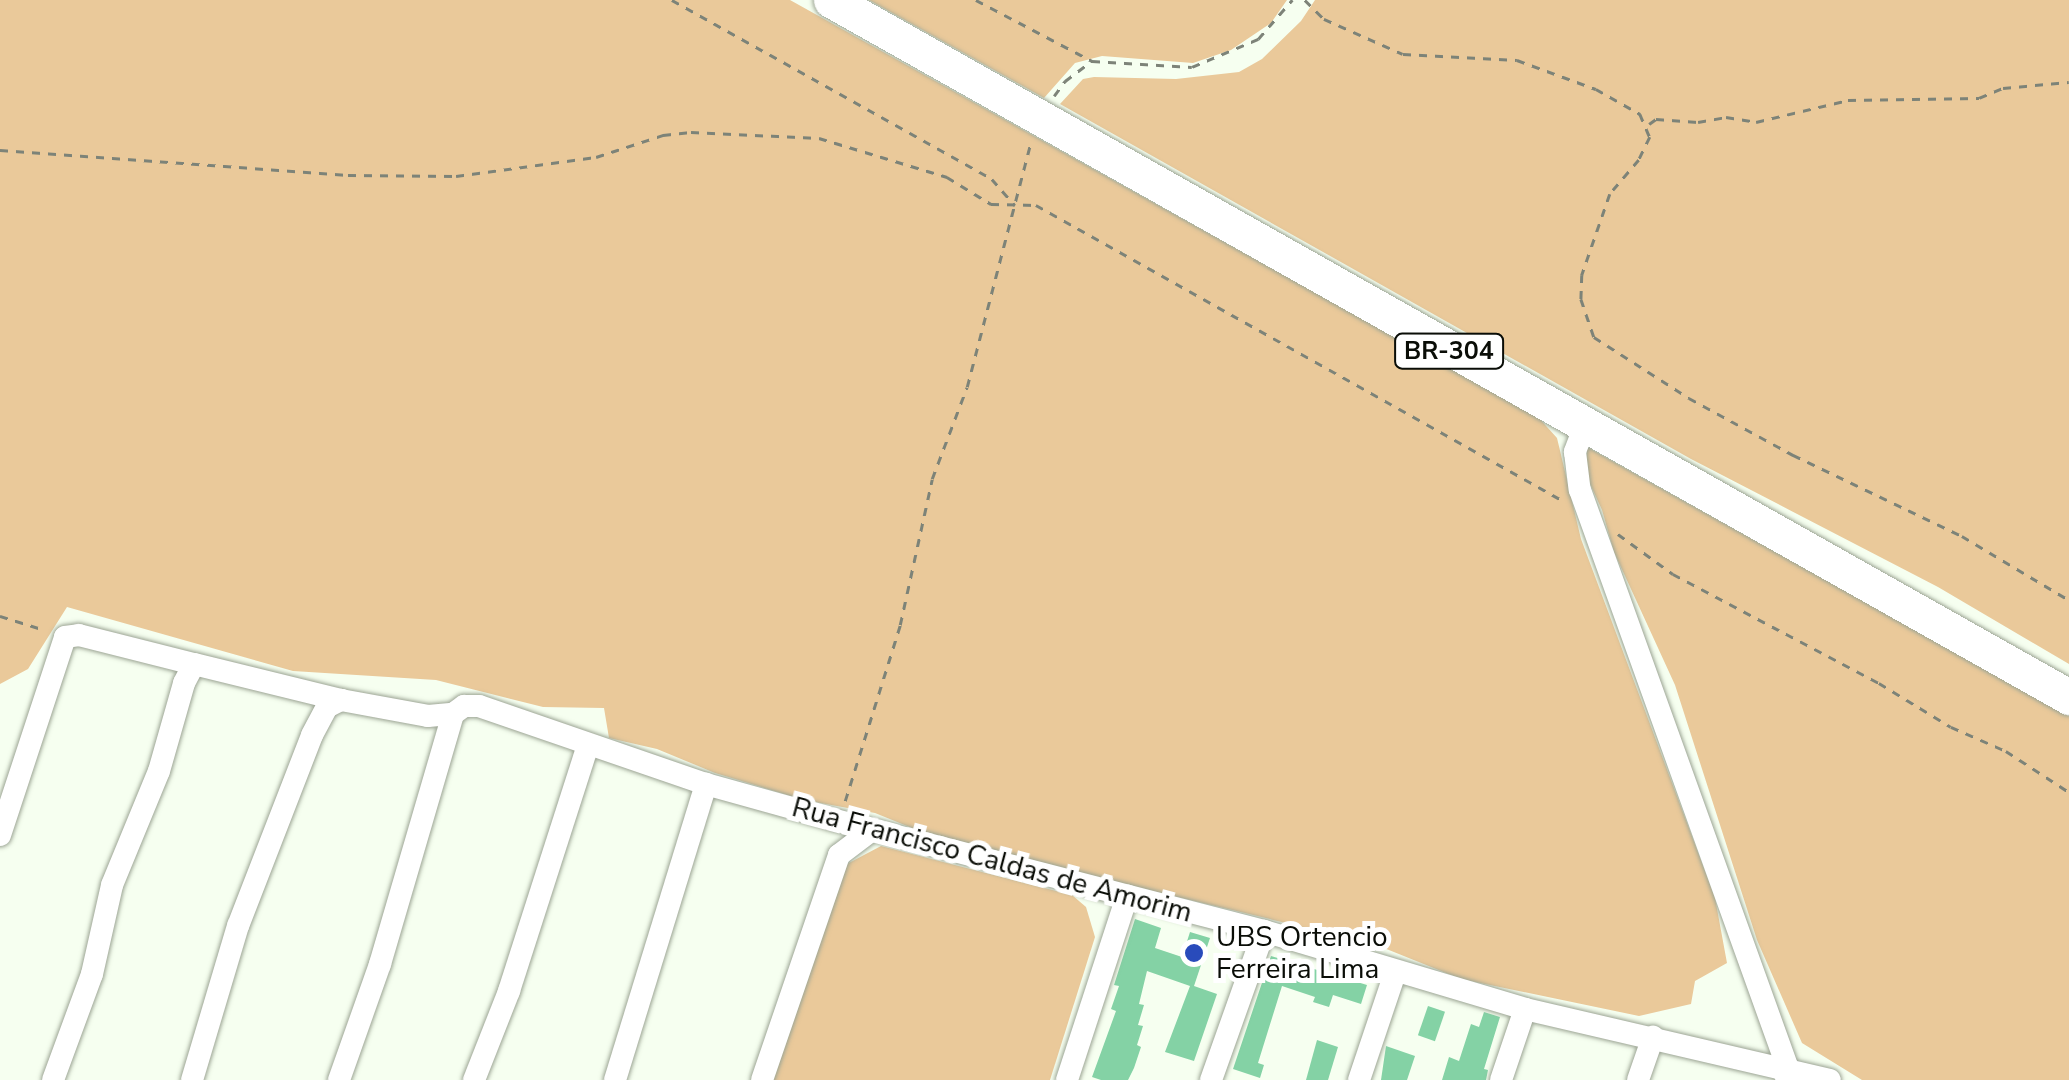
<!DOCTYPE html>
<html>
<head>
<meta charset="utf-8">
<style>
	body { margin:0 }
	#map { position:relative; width:2069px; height:1080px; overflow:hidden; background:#f6fff0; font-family:"Nunito Sans",sans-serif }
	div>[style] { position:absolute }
	.green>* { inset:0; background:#eac99a }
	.building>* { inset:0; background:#84d2a5; transform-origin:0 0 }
	.path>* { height:2.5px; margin-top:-1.25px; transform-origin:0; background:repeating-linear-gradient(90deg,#7d8378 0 8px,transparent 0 16px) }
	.roads { filter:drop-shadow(0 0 2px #9ca594) drop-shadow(0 0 2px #9ca594) }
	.minor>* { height:22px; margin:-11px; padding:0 11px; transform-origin:11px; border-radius:11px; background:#fff }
	.highway>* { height:35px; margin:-17.5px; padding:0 17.5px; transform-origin:17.5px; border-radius:17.5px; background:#fff }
	.dots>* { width:28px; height:28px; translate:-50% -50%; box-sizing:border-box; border:5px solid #fff; border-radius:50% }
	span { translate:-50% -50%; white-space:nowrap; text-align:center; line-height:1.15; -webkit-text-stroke:10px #fff; paint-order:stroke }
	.shield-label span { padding:2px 8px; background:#fff; border:2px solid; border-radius:8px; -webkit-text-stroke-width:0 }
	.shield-label { font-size:25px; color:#0a0d07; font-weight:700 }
	.street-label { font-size:28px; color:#0a0d07 }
	.poi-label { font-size:28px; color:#0a0d07 }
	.left { translate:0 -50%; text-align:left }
</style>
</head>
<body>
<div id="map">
	<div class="green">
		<div style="clip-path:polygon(0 0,790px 0,1538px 417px,1557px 438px,1581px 539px,1715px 898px,1727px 963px,1695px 981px,1691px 1004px,1639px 1016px,1461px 979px,1374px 944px,1098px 878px,917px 830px,875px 813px,804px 800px,715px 773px,657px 749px,609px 738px,604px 708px,543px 707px,436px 680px,293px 671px,67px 607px,28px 669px,0 684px)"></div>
		<div style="clip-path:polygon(869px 0,1287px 0,1271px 23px,1231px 50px,1193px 63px,1102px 56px,1075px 63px,1044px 98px)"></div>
		<div style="clip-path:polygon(1315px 0,2069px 0,2069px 664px,1938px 587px,1691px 459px,1060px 104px,1083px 79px,1094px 77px,1176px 79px,1239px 72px,1262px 59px,1301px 21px)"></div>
		<div style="clip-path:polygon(1587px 447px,2069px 716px,2069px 1080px,1862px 1080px,1802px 1043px,1757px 940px,1675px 685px,1614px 552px,1602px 510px,1586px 475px)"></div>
		<div style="clip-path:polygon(881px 846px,1072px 895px,1086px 907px,1095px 937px,1050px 1080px,770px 1080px,847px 864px)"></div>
	</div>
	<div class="building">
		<div style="clip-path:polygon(1135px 919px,1161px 928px,1155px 948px,1182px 957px,1190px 932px,1210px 938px,1194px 986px,1217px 994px,1194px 1061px,1165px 1052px,1190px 986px,1147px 971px,1139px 1004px,1144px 1005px,1138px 1025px,1143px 1026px,1137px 1045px,1141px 1047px,1134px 1068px,1128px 1080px,1101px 1080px,1092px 1077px,1116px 1011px,1111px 1009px,1119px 986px,1114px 985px)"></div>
		<div style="clip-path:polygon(1271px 956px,1367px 985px,1361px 1004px,1333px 995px,1329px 1007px,1313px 1002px,1315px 997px,1282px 986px,1258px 1063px,1264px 1065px,1260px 1078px,1233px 1069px)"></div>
		<div style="left:1428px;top:1006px;width:18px;height:31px;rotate:19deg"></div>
		<div style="clip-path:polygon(1484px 1012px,1500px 1017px,1484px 1069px,1488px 1070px,1486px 1080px,1442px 1080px,1449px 1057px,1459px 1061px,1471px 1024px,1479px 1027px)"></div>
		<div style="clip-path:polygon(1317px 1040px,1338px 1047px,1328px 1080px,1306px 1080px)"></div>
		<div style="clip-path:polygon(1386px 1046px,1415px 1056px,1407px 1080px,1381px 1080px)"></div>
	</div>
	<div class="path">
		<div style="left:672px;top:0;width:367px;rotate:29.2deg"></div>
		<div style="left:992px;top:179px;width:35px;rotate:49deg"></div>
		<div style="left:976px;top:0;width:131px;rotate:27.7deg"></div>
		<div style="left:1092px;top:61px;width:100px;rotate:3.4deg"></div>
		<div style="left:1192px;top:67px;width:72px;rotate:-23deg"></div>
		<div style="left:1258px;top:39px;width:52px;rotate:-48.9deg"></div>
		<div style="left:1305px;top:0;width:27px;rotate:45deg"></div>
		<div style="left:1324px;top:19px;width:86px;rotate:23.9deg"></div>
		<div style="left:1403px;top:54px;width:114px;rotate:3deg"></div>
		<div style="left:1517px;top:60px;width:84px;rotate:20.2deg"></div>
		<div style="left:1596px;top:89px;width:51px;rotate:29.6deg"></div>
		<div style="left:1640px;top:114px;width:25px;rotate:67deg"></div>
		<div style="left:1650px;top:137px;width:25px;rotate:116deg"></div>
		<div style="left:1639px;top:160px;width:45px;rotate:130.5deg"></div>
		<div style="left:1610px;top:194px;width:86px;rotate:109.1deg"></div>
		<div style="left:1582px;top:275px;width:24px;rotate:92deg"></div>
		<div style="left:1581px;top:299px;width:40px;rotate:71.1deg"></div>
		<div style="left:1594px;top:337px;width:113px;rotate:32.7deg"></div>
		<div style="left:1689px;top:398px;width:119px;rotate:28.7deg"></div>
		<div style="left:1793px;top:455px;width:187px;rotate:25.6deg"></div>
		<div style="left:1962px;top:536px;width:125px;rotate:30.9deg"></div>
		<div style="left:1054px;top:96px;width:19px;rotate:-54deg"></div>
		<div style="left:1065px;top:81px;width:34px;rotate:-37deg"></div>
		<div style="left:1649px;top:124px;width:9px;rotate:-36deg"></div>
		<div style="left:1656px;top:119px;width:42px;rotate:4.1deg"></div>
		<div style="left:1698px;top:122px;width:28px;rotate:-10deg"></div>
		<div style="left:1726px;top:117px;width:30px;rotate:9deg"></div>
		<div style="left:1756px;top:122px;width:95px;rotate:-13.4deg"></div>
		<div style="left:1848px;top:100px;width:131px;rotate:-0.9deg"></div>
		<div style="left:1979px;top:98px;width:26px;rotate:-23deg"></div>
		<div style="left:2003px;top:88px;width:66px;rotate:-5.2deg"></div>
		<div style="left:0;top:150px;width:349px;rotate:4.1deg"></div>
		<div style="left:348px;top:175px;width:108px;rotate:0.5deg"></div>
		<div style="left:456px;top:176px;width:141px;rotate:-7.7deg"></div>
		<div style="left:596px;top:157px;width:71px;rotate:-18.2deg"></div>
		<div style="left:663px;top:135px;width:28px;rotate:-6deg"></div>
		<div style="left:691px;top:132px;width:128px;rotate:2.7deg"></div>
		<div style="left:819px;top:138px;width:134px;rotate:16.9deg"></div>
		<div style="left:947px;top:177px;width:52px;rotate:31.5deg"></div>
		<div style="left:991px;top:204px;width:45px;rotate:1.3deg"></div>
		<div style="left:1036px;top:205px;width:601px;rotate:29.3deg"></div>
		<div style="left:1618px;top:534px;width:68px;rotate:36deg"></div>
		<div style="left:1673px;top:574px;width:233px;rotate:27.9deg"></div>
		<div style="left:1879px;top:683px;width:84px;rotate:31.4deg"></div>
		<div style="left:1951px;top:727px;width:60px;rotate:23.6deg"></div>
		<div style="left:2006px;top:751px;width:75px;rotate:33.1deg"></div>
		<div style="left:0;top:616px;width:47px;rotate:17.3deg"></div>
		<div style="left:845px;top:801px;width:184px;rotate:-72.6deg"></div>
		<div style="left:900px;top:625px;width:149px;rotate:-77.6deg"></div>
		<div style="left:932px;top:479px;width:98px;rotate:-69.2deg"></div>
		<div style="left:967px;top:387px;width:254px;rotate:-75.4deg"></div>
	</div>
	<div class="roads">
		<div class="minor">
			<div style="left:1584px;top:428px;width:26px;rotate:111deg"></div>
			<div style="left:1575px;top:452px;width:38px;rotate:83deg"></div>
			<div style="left:1580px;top:490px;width:612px;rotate:70.23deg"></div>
			<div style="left:1787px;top:1066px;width:9px;rotate:103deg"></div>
			<div style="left:453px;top:714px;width:14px;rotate:-36deg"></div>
			<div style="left:464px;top:706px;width:15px"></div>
			<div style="left:479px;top:706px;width:240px;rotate:19deg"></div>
			<div style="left:706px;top:784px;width:130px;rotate:15.6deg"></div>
			<div style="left:831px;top:819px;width:447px;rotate:14.5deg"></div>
			<div style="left:1264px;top:931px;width:272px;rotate:16.6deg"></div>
			<div style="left:1525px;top:1009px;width:313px;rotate:13.1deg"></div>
			<div style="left:0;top:835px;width:208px;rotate:-71.8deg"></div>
			<div style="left:65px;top:637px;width:14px;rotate:-8deg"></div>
			<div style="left:79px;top:635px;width:119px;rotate:14.2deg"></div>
			<div style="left:53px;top:1080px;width:113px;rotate:-69.8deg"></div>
			<div style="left:92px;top:974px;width:91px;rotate:-77.3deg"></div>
			<div style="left:112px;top:885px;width:123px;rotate:-67.6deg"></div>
			<div style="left:159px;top:771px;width:91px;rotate:-74.1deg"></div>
			<div style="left:184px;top:683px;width:21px;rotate:-62deg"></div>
			<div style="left:194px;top:664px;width:151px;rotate:13.8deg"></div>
			<div style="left:341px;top:700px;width:88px;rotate:10.4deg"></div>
			<div style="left:428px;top:716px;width:25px;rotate:-5deg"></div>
			<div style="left:192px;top:1080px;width:161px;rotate:-73.4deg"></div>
			<div style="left:238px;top:926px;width:205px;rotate:-68.8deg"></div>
			<div style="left:312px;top:735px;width:32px;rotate:-62deg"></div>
			<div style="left:327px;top:707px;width:16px;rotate:-27deg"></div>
			<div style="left:339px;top:1080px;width:123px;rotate:-70.5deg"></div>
			<div style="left:380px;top:964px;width:260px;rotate:-73.7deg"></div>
			<div style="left:474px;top:1080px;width:96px;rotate:-68.5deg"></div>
			<div style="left:509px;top:991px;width:258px;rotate:-72.2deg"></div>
			<div style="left:615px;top:1080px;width:310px;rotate:-72.9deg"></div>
			<div style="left:762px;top:1080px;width:238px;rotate:-71.1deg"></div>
			<div style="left:839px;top:855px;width:41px;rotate:-37.1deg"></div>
			<div style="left:1067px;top:1080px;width:194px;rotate:-71.9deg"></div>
			<div style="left:1211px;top:1080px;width:158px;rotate:-70.4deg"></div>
			<div style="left:1359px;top:1080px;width:113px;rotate:-71.4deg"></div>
			<div style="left:1501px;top:1080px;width:75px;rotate:-71.3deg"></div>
			<div style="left:1638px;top:1080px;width:46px;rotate:-70.8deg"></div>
		</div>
		<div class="highway">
			<div style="left:831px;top:0;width:1421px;rotate:29.38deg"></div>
		</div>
	</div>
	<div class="dots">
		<div style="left:1194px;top:953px;background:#294bbb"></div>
	</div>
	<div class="shield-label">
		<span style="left:1449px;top:351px">BR-304</span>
	</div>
	<div class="street-label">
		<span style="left:992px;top:860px;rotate:15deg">Rua Francisco Caldas de Amorim</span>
	</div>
	<div class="poi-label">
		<span class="left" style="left:1216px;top:953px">UBS Ortencio<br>Ferreira Lima</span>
	</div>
</div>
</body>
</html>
